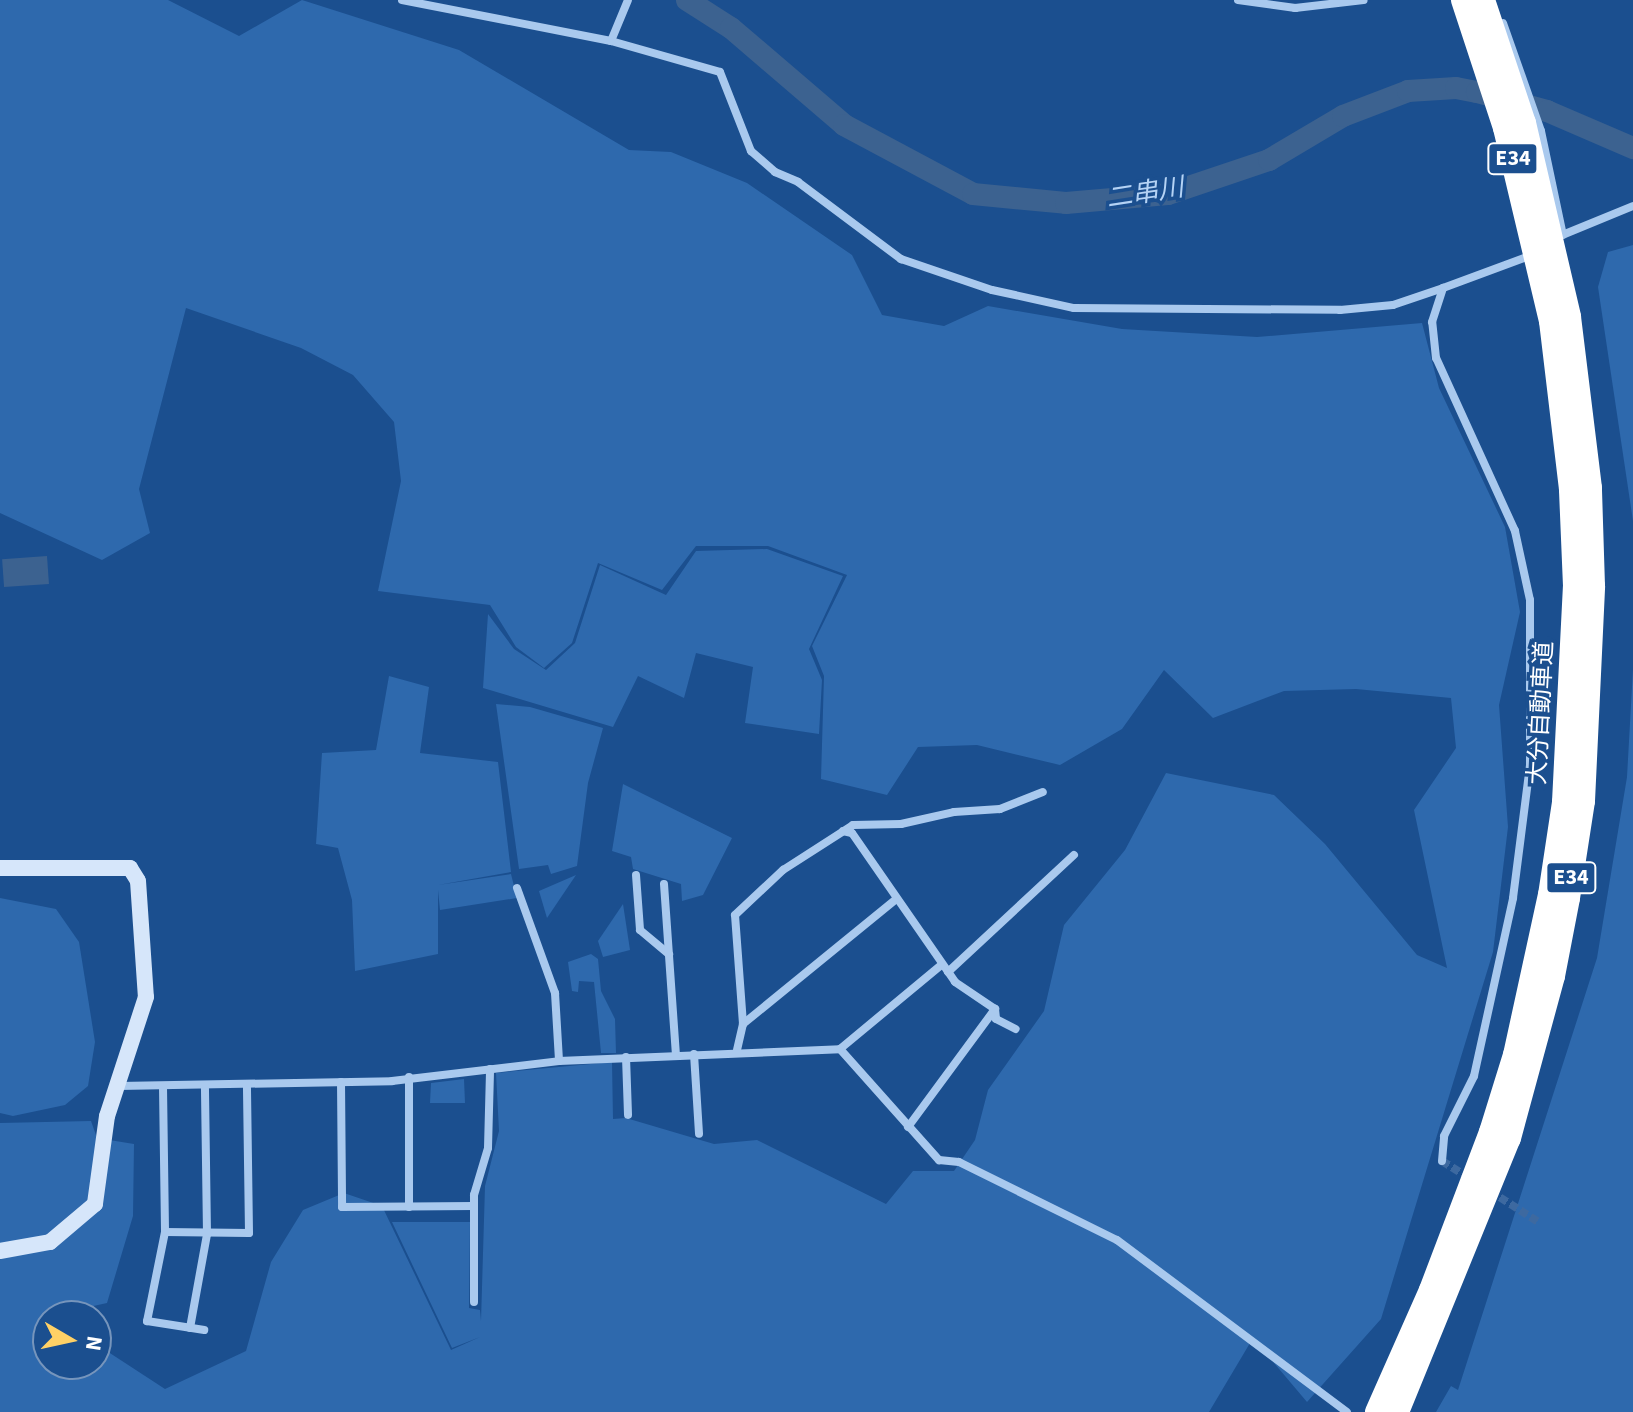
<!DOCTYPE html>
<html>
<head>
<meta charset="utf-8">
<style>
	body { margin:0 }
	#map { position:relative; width:1633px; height:1412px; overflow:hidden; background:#1b4f8f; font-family:"Source Sans 3","Noto Sans JP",sans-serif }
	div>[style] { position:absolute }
	.green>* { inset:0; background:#2e69ad }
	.water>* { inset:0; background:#3c6290; transform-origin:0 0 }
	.river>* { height:22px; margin:-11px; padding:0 11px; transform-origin:11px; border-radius:11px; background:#3c6290 }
	.street-tunnel>* { height:8px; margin-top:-4px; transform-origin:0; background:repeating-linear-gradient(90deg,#3d69a0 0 8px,transparent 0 12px) }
	.street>* { height:8px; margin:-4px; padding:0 4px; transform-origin:4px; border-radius:4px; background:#a9c9ee }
	.secondary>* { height:16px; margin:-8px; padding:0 8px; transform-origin:8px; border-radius:8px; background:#d6e6fa }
	.highway>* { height:24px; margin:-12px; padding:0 12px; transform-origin:12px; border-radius:12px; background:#fff }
	.highway-bridge>* { height:24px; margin:-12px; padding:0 12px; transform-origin:12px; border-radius:12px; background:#fff }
	span { translate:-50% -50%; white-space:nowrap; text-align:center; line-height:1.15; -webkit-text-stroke:7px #1b4f8f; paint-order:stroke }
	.shield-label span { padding:2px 6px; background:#1b4f8f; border:2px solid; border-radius:6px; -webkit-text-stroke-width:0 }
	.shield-label { font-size:22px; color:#fff; font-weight:700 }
	.street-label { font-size:24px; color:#fff }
	.water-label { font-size:26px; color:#b5d3f5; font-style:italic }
	.north { position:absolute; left:32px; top:1300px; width:80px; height:80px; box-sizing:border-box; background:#1b4f8f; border:2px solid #7695bc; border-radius:50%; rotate:99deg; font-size:22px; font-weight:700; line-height:32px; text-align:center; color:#fff }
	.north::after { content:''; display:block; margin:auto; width:28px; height:36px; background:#ffd166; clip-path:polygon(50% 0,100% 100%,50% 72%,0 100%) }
</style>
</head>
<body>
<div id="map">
	<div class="green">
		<div style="clip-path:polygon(0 0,168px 0,239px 36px,302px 0,459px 50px,629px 150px,671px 152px,747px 183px,852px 255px,882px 315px,944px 326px,988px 306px,1122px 329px,1257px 337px,1422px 323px,1439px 388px,1505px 527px,1520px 612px,1499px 705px,1508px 827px,1493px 952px,1381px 1319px,1307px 1402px,1253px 1338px,1209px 1412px,0 1412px,0 1123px,91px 1121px,97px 1138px,134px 1144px,133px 1216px,107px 1303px,48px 1316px,48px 1364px,96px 1364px,96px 1344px,165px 1389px,246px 1351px,271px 1262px,303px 1210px,344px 1193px,382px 1206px,451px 1350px,480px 1337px,452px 1348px,392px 1222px,470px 1222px,469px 1308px,480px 1310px,481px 1321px,485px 1186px,499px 1131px,496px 1073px,612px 1062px,613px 1119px,626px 1118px,714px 1144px,757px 1140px,886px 1204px,913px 1171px,954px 1171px,975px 1140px,988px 1090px,1044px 1011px,1064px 925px,1125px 850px,1166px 773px,1274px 795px,1325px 844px,1417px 955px,1447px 968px,1414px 810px,1456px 748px,1451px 698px,1356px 689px,1284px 691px,1213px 718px,1164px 670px,1122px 729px,1060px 765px,977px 745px,918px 747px,887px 795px,821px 779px,824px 676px,812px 646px,847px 575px,768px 546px,696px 546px,662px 590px,598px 563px,572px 643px,544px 668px,516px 647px,490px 605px,378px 591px,401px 481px,394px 422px,353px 375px,301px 348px,186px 308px,139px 489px,150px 533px,102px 560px,0 513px)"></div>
		<div style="clip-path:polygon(1633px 245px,1633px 521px,1598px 287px,1608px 252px)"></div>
		<div style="clip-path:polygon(767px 549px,843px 576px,809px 649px,822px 680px,819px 734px,745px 723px,753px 667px,696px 653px,684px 698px,638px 676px,613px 727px,483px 688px,488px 614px,514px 649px,546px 670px,575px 643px,600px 565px,666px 595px,696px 551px)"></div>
		<div style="clip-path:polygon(1633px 669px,1633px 1412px,1436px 1412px,1451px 1386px,1458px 1390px,1597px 958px,1627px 777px)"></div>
		<div style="clip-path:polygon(389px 676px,429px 687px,420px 753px,498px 762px,511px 872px,438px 885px,511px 874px,517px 898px,440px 910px,438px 890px,438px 954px,355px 971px,352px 900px,338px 848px,316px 844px,322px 753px,376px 750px)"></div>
		<div style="clip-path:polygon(496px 704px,530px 707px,603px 728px,588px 783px,577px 866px,551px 874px,548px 865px,519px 869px)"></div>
		<div style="clip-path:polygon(623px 784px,732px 838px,703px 895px,682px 901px,681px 884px,633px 869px,631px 857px,612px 851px)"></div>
		<div style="clip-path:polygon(576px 875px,547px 918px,539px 891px)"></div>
		<div style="clip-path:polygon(0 898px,56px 909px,79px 942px,95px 1042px,88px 1086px,65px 1105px,13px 1116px,0 1113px)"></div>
		<div style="clip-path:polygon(623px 904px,630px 950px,603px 957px,598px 941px)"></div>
		<div style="clip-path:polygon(591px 954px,598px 959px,601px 991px,615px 1019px,616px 1053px,601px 1053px,594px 982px,579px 981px,578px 992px,572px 991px,568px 962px)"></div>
		<div style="clip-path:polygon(464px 1079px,465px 1103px,430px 1103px,431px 1083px)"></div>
	</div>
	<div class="water">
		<div style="left:47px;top:556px;width:28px;height:45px;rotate:86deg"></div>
	</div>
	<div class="river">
		<div style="left:687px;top:0;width:52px;rotate:32.5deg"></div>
		<div style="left:731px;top:28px;width:149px;rotate:40.6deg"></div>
		<div style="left:844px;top:125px;width:146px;rotate:28.1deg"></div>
		<div style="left:973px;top:194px;width:93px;rotate:5.5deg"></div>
		<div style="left:1066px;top:203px;width:102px;rotate:-5deg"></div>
		<div style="left:1168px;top:194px;width:107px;rotate:-18.6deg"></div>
		<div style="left:1269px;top:160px;width:86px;rotate:-30.7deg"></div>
		<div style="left:1343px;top:116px;width:70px;rotate:-21deg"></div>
		<div style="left:1408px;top:91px;width:48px;rotate:-3.6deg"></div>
		<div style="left:1456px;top:88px;width:21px;rotate:11deg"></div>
		<div style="left:1477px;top:92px;width:73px;rotate:15.2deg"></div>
		<div style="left:1547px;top:111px;width:94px;rotate:23.3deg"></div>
	</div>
	<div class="street-tunnel">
		<div style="left:1442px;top:1161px;width:36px;rotate:32deg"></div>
		<div style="left:1490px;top:1191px;width:59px;rotate:32.6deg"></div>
	</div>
	<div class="street">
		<div style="left:402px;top:0;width:213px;rotate:11.1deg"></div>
		<div style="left:611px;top:41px;width:113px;rotate:15.9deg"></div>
		<div style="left:720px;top:72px;width:85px;rotate:68.6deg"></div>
		<div style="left:751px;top:151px;width:32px;rotate:41deg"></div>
		<div style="left:775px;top:172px;width:25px;rotate:23deg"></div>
		<div style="left:798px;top:182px;width:129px;rotate:36.8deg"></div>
		<div style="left:901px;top:259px;width:96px;rotate:18.8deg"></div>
		<div style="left:992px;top:290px;width:84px;rotate:12.4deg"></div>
		<div style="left:1074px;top:308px;width:266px;rotate:0.4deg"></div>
		<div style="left:1340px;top:310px;width:53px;rotate:-5.4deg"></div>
		<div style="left:1393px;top:305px;width:53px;rotate:-18.8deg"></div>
		<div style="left:1238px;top:0;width:58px;rotate:8deg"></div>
		<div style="left:1295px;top:8px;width:69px;rotate:-6.6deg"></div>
		<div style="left:1503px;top:23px;width:114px;rotate:70.6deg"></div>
		<div style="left:1541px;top:131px;width:106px;rotate:78.1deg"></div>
		<div style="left:611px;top:41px;width:44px;rotate:-67.5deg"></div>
		<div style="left:1555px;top:238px;width:84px;rotate:-22.3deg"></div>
		<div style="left:843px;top:831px;width:9px;rotate:13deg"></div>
		<div style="left:852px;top:833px;width:181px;rotate:55.3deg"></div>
		<div style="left:955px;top:982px;width:48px;rotate:34deg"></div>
		<div style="left:995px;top:1009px;width:10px;rotate:84deg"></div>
		<div style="left:996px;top:1019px;width:22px;rotate:27deg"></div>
		<div style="left:636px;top:875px;width:55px;rotate:85.8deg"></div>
		<div style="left:640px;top:930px;width:38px;rotate:40deg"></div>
		<div style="left:664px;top:884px;width:171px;rotate:86deg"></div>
		<div style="left:517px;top:888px;width:112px;rotate:70.1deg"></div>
		<div style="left:555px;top:993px;width:68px;rotate:86.6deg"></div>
		<div style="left:948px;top:972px;width:172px;rotate:-42.9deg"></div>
		<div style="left:743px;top:1024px;width:198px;rotate:-39.2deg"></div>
		<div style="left:840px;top:1049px;width:149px;rotate:48.3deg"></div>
		<div style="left:939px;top:1160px;width:20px;rotate:6deg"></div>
		<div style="left:959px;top:1162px;width:176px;rotate:26.3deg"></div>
		<div style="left:1117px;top:1240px;width:287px;rotate:36.8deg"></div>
		<div style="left:737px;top:1050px;width:27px;rotate:-77deg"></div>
		<div style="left:743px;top:1024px;width:109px;rotate:-94.2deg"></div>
		<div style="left:735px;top:915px;width:66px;rotate:-43.2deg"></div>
		<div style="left:783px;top:870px;width:83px;rotate:-32.7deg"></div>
		<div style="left:853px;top:825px;width:48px;rotate:-1.2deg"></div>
		<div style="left:901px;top:824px;width:54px;rotate:-12.8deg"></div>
		<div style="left:954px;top:812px;width:46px;rotate:-3.7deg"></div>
		<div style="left:1000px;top:809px;width:46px;rotate:-21.6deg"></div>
		<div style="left:694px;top:1054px;width:80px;rotate:86.4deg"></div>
		<div style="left:626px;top:1057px;width:58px;rotate:88deg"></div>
		<div style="left:409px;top:1077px;width:130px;rotate:90deg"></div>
		<div style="left:341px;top:1082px;width:125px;rotate:89.5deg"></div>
		<div style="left:342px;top:1207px;width:132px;rotate:-0.4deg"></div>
		<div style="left:119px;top:1086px;width:273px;rotate:-1deg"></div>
		<div style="left:392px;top:1081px;width:168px;rotate:-6.8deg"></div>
		<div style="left:559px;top:1061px;width:281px;rotate:-2.4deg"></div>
		<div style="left:840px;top:1049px;width:131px;rotate:-39.7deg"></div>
		<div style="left:163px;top:1087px;width:145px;rotate:89.2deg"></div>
		<div style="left:165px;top:1232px;width:91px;rotate:101.4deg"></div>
		<div style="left:147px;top:1321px;width:58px;rotate:9deg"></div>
		<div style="left:908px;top:1127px;width:147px;rotate:-53.6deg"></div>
		<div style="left:1442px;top:1161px;width:25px;rotate:-85deg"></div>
		<div style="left:1444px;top:1136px;width:67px;rotate:-63.4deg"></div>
		<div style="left:1474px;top:1076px;width:182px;rotate:-77.6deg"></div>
		<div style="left:1513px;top:898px;width:134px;rotate:-82.7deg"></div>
		<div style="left:1530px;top:765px;width:165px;rotate:-90deg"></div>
		<div style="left:1530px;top:600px;width:71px;rotate:-102.3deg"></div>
		<div style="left:1515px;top:531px;width:190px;rotate:-114.5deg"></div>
		<div style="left:1436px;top:358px;width:36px;rotate:-96deg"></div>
		<div style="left:1432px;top:322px;width:36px;rotate:-72deg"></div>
		<div style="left:1443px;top:288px;width:90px;rotate:-20.3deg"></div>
		<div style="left:1527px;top:257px;width:5px;rotate:-68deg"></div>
		<div style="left:165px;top:1232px;width:84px;rotate:0.7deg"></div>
		<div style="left:249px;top:1233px;width:149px;rotate:-90.8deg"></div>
		<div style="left:474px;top:1302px;width:107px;rotate:-90deg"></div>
		<div style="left:474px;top:1195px;width:49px;rotate:-73.4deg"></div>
		<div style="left:488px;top:1148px;width:79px;rotate:-88.5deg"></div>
		<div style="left:190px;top:1328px;width:96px;rotate:-79.7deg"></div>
		<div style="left:207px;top:1234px;width:148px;rotate:-90.8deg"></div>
	</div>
	<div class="secondary">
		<div style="left:0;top:868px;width:130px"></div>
		<div style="left:130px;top:868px;width:15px;rotate:58deg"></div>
		<div style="left:138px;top:881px;width:116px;rotate:86.1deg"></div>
		<div style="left:146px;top:997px;width:125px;rotate:108.1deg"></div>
		<div style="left:107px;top:1116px;width:89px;rotate:97.8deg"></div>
		<div style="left:95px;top:1204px;width:59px;rotate:139.8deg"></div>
		<div style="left:50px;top:1242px;width:51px;rotate:169.8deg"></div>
	</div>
	<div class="highway">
		<div style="left:1377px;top:1412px;width:133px;rotate:-66.1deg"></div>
		<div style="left:1431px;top:1290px;width:169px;rotate:-69.2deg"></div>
		<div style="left:1491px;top:1132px;width:81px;rotate:-72.7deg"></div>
		<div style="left:1515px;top:1055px;width:164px;rotate:-77.7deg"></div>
		<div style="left:1550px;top:895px;width:94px;rotate:-81.4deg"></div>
		<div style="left:1564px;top:802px;width:216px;rotate:-87.1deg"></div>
		<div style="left:1575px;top:586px;width:97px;rotate:-92.4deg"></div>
		<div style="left:1571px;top:489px;width:169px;rotate:-96.8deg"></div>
		<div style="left:1397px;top:1412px;width:296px;rotate:-67.8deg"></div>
		<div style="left:1509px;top:1138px;width:168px;rotate:-74.8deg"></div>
		<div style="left:1553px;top:976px;width:79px;rotate:-79.1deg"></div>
		<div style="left:1568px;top:898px;width:98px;rotate:-81.2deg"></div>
		<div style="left:1583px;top:801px;width:215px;rotate:-87.3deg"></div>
		<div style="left:1593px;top:586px;width:98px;rotate:-91.8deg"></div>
		<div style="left:1590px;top:488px;width:172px;rotate:-97deg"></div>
	</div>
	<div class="highway-bridge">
		<div style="left:1463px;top:0;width:135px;rotate:71.8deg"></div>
		<div style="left:1505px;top:128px;width:198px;rotate:76.6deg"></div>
		<div style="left:1483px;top:0;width:130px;rotate:71.6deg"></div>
		<div style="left:1524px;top:123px;width:199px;rotate:76.9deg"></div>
	</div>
	<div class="shield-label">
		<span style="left:1513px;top:159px">E34</span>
		<span style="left:1571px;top:878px">E34</span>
	</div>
	<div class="street-label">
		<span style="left:1541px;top:713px;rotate:-87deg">大分自動車道</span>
	</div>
	<div class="water-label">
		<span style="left:1145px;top:193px;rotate:-9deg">二串川</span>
	</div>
	<div class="north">N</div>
</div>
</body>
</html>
